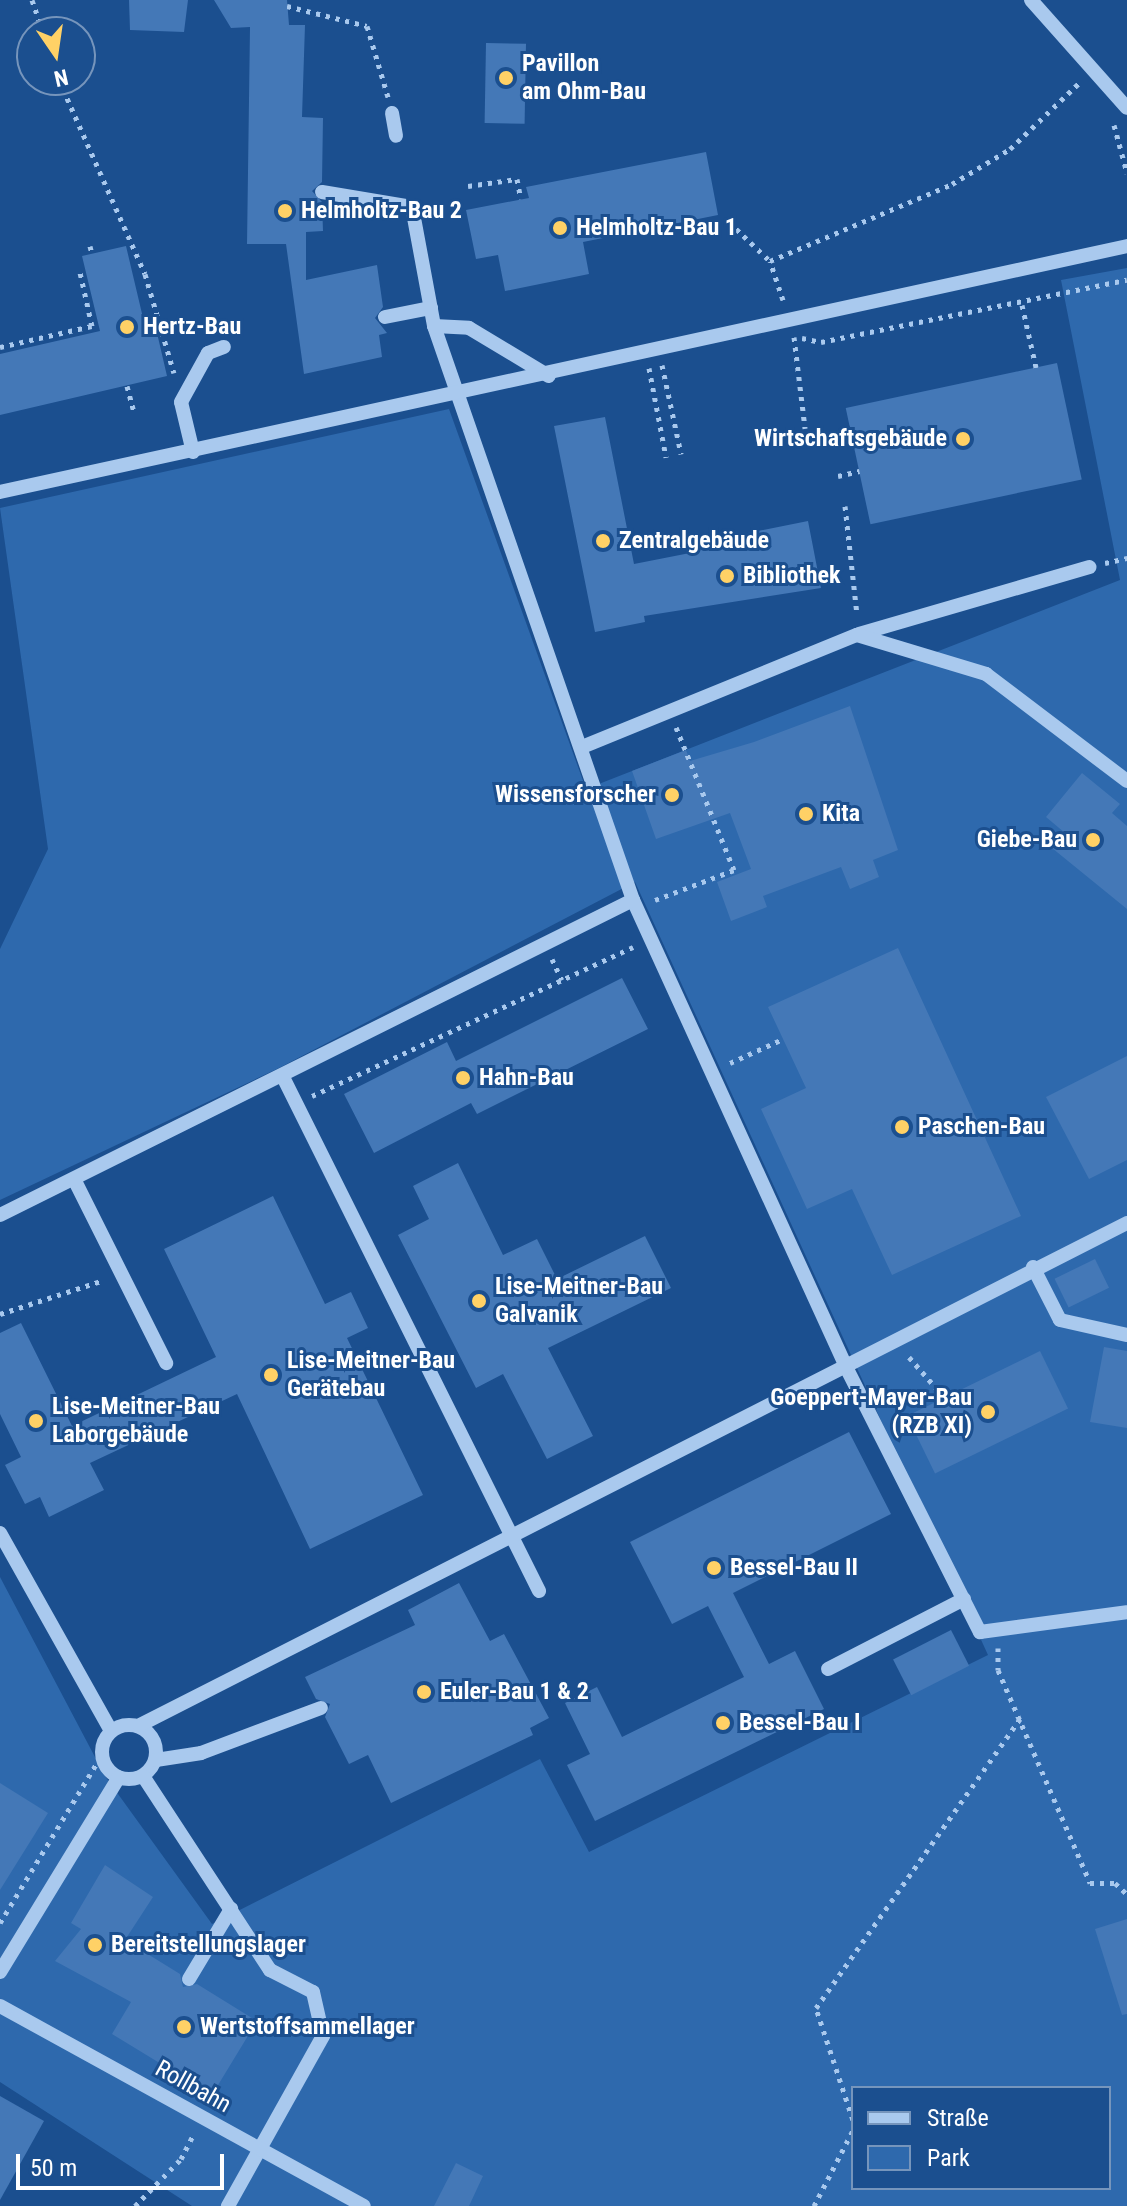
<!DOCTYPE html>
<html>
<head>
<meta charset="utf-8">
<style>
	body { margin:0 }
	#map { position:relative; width:1127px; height:2206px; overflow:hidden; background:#1b4f8f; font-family:"Roboto Condensed",sans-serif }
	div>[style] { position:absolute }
	.green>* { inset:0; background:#2e69ad }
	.building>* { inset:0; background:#4478b7; transform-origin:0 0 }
	.path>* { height:5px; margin-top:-2.5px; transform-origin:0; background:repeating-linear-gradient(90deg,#a9c9ee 0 4px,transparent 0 10px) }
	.minor>* { height:14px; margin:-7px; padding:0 7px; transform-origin:7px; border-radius:7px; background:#a9c9ee }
	.minor>.ring { margin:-7px; padding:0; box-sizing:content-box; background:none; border:14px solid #a9c9ee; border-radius:50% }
	.dots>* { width:22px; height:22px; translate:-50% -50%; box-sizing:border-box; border:4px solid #1b4f8f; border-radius:50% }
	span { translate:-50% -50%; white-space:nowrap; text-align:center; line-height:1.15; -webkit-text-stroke:6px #1b4f8f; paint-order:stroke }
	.poi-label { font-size:24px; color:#fff; font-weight:700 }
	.left { translate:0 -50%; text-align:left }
	.right { translate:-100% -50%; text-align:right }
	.street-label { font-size:24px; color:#fff }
	.legend { position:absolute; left:851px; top:2086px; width:260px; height:104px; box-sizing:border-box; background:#1b4f8f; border:2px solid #7695bc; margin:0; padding:10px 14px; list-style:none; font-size:24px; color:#fff }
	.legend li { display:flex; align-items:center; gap:16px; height:40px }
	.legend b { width:40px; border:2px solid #7695bc }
	.north { position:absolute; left:16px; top:16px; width:80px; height:80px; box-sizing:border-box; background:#1b4f8f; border:2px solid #7695bc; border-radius:50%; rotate:167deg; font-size:22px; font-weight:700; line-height:32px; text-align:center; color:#fff }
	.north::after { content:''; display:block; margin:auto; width:28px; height:36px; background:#ffd166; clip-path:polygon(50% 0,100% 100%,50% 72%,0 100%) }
	.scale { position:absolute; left:16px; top:2154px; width:208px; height:36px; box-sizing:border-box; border:4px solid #fff; border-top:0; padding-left:10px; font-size:24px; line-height:28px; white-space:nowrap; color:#fff; -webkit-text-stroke:6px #1b4f8f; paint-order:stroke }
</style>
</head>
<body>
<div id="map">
	<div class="green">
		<div style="clip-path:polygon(evenodd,1127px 268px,1127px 2206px,192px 2206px,0 2082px,0 1577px,105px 1776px,212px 1924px,540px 1759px,589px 1852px,988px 1655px,635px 882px,279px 1068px,0 1200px,0 949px,48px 849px,0 508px,449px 409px,586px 789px,1120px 580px,1061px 280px,1127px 268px,853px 2088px,1109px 2088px,1109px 2188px,853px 2188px,853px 2088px)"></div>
	</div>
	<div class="building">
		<div style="clip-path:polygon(129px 0,188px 0,184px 32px,130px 30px)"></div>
		<div style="clip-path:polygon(214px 0,287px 0,289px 25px,305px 25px,302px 117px,323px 118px,322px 182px,312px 191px,322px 202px,323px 231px,306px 232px,306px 280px,377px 265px,383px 307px,375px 318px,387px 333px,379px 335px,382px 357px,304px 374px,286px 244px,247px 244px,250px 27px,231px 28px)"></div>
		<div style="left:486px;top:43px;width:40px;height:80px;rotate:1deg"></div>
		<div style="clip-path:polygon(706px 152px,718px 215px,583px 242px,589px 274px,505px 291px,498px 255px,476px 259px,466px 210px,529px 198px,526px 187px)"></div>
		<div style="clip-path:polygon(126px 246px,144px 322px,154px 320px,167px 376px,0 415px,0 354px,100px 331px,82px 256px)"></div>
		<div style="left:1057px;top:363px;width:119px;height:216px;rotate:78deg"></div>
		<div style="clip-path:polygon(605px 417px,634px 564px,695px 552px,693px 544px,808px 521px,821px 588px,644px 616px,645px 622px,595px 632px,554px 426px)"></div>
		<div style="clip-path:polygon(850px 706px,898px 850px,873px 860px,879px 877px,850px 889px,841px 867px,763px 896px,767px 907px,731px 921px,717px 882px,751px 869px,730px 813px,656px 839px,632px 771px,686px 750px,690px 761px,754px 742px)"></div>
		<div style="clip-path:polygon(1082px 773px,1120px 804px,1112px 813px,1127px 826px,1127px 909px,1052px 848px,1065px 833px,1046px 817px)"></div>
		<div style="clip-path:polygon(898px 948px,1021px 1216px,892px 1275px,852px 1189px,807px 1209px,761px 1109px,806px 1088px,768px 1007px)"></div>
		<div style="clip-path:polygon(622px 978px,648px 1029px,477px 1114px,471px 1103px,374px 1153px,344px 1094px,447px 1042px,456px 1061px)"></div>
		<div style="clip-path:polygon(1127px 1056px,1127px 1160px,1089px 1179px,1046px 1097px)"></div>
		<div style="clip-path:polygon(458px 1163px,503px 1255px,537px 1239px,557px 1279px,645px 1236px,671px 1288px,548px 1348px,593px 1436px,547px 1459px,503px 1374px,476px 1388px,398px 1235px,429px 1219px,413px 1186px)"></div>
		<div style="clip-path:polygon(273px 1196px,325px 1304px,351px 1292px,368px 1328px,347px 1338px,423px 1495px,310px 1549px,237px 1394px,90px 1463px,104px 1490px,49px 1517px,40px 1497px,25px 1504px,5px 1465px,21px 1457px,0 1414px,0 1333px,21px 1323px,72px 1426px,216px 1357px,164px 1249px)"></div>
		<div style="left:1095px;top:1259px;width:32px;height:45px;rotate:64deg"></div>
		<div style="clip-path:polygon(1104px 1347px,1127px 1351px,1127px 1428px,1090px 1422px)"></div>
		<div style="left:1040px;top:1351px;width:64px;height:148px;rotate:64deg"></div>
		<div style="clip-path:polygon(849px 1432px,891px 1514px,733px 1593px,769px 1664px,795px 1651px,824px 1709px,595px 1821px,567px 1765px,590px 1754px,565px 1703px,597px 1687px,622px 1737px,744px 1677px,708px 1606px,672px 1624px,630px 1542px)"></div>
		<div style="clip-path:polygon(459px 1583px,490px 1641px,504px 1634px,549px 1718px,530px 1728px,533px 1735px,391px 1803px,368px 1755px,349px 1764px,325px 1717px,330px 1704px,316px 1699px,305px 1677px,415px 1625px,408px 1610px)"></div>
		<div style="left:951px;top:1630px;width:40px;height:65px;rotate:63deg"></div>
		<div style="clip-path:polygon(0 1783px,48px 1813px,0 1890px)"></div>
		<div style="clip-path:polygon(105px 1865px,153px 1897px,125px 1940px,180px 1974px,183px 1987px,197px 1984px,257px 2021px,212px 2095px,112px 2034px,131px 2002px,55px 1961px,81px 1929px,71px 1923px)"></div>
		<div style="clip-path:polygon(1127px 1919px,1127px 2014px,1122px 2015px,1095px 1929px)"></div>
		<div style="clip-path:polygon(0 2096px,44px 2121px,0 2200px)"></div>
		<div style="clip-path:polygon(456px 2163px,483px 2176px,469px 2206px,434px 2206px)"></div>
	</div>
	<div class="path">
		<div style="left:32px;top:0;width:34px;rotate:71deg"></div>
		<div style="left:287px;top:6px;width:82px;rotate:14deg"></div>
		<div style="left:367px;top:26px;width:74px;rotate:73.5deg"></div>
		<div style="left:59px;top:80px;width:212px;rotate:66.1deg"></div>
		<div style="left:145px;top:274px;width:103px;rotate:73.7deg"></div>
		<div style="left:1114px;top:125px;width:50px;rotate:74.8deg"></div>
		<div style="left:468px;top:186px;width:49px;rotate:-8.1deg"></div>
		<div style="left:517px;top:179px;width:20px;rotate:79deg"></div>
		<div style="left:729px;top:222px;width:57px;rotate:43.6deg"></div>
		<div style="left:90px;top:246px;width:8px;rotate:76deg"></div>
		<div style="left:783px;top:300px;width:41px;rotate:-108.4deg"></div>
		<div style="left:770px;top:261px;width:198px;rotate:-22.9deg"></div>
		<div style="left:952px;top:184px;width:68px;rotate:-31.1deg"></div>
		<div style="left:1010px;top:149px;width:95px;rotate:-43.7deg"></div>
		<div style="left:1022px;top:305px;width:64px;rotate:77.3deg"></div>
		<div style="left:794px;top:337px;width:92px;rotate:83.1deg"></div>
		<div style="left:802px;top:338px;width:19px;rotate:12deg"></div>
		<div style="left:821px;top:342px;width:312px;rotate:-11.5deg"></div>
		<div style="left:0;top:347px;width:94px;rotate:-12.9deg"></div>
		<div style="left:92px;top:326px;width:59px;rotate:-102.6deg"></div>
		<div style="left:662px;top:365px;width:91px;rotate:77.9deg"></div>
		<div style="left:649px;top:368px;width:91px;rotate:79.2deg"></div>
		<div style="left:127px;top:386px;width:28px;rotate:75deg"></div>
		<div style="left:838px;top:476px;width:22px;rotate:-13deg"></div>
		<div style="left:845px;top:506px;width:109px;rotate:83.7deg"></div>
		<div style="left:1105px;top:563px;width:23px;rotate:-13deg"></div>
		<div style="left:655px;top:900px;width:85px;rotate:-20.8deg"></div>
		<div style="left:734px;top:870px;width:154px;rotate:-112.1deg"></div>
		<div style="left:552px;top:959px;width:23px;rotate:65deg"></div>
		<div style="left:730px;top:1063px;width:58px;rotate:-24.4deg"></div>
		<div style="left:312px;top:1096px;width:354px;rotate:-24.9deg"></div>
		<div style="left:0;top:1314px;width:109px;rotate:-18.1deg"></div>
		<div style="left:909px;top:1357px;width:55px;rotate:48.7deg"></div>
		<div style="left:998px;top:1648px;width:22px;rotate:90deg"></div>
		<div style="left:998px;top:1670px;width:232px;rotate:66.6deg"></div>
		<div style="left:1090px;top:1883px;width:25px"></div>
		<div style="left:1115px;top:1883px;width:16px;rotate:43deg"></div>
		<div style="left:0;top:1923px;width:199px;rotate:-58.8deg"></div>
		<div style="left:853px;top:2120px;width:118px;rotate:-108.3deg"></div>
		<div style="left:816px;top:2008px;width:354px;rotate:-54.8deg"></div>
		<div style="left:135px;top:2206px;width:66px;rotate:-45.6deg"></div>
		<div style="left:181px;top:2159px;width:29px;rotate:-63deg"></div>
		<div style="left:814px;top:2206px;width:85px;rotate:-62.8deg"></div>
	</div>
	<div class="minor">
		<div style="left:1031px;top:0;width:144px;rotate:48.4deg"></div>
		<div style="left:392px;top:113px;width:23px;rotate:80deg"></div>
		<div style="left:322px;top:192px;width:91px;rotate:9.5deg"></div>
		<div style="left:412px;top:207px;width:121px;rotate:79.5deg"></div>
		<div style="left:434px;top:326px;width:608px;rotate:70.88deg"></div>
		<div style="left:633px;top:900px;width:516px;rotate:65.47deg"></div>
		<div style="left:847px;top:1369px;width:295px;rotate:63.2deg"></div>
		<div style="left:980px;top:1632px;width:148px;rotate:-7.7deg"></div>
		<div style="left:385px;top:317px;width:47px;rotate:-11.1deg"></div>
		<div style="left:434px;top:326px;width:35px;rotate:3deg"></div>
		<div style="left:469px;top:328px;width:93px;rotate:31deg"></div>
		<div style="left:193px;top:452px;width:51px;rotate:-103.5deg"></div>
		<div style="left:181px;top:402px;width:56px;rotate:-61.1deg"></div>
		<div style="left:208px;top:353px;width:17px;rotate:-21deg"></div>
		<div style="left:0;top:492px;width:1154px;rotate:-12.31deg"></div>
		<div style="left:859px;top:634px;width:240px;rotate:-16.2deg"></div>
		<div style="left:582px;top:747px;width:297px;rotate:-22.2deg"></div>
		<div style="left:857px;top:635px;width:135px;rotate:16.8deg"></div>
		<div style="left:986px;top:674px;width:177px;rotate:37.2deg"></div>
		<div style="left:284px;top:1079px;width:572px;rotate:63.52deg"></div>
		<div style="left:74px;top:1179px;width:206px;rotate:63.4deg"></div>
		<div style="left:0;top:1215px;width:707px;rotate:-26.46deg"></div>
		<div style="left:1033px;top:1267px;width:59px;rotate:63deg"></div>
		<div style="left:1060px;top:1320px;width:69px;rotate:12.6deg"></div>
		<div style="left:0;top:1533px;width:225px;rotate:60.7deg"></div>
		<div style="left:828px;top:1669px;width:153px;rotate:-27.2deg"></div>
		<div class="ring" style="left:102px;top:1725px;width:40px;height:40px"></div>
		<div style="left:140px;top:1725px;width:1107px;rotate:-26.96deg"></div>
		<div style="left:156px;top:1760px;width:46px;rotate:-8.8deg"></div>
		<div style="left:201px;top:1753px;width:128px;rotate:-20.6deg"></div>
		<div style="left:143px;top:1776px;width:232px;rotate:56.8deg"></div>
		<div style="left:270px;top:1970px;width:48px;rotate:27.1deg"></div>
		<div style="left:313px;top:1992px;width:45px;rotate:77.2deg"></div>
		<div style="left:323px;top:2036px;width:195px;rotate:119.2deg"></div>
		<div style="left:0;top:1972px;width:228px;rotate:-58.6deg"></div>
		<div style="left:189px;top:1979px;width:82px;rotate:-59deg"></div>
		<div style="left:0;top:2006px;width:415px;rotate:28.8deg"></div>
	</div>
	<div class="dots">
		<div style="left:506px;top:78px;background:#ffd166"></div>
		<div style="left:285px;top:211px;background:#ffd166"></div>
		<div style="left:560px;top:228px;background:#ffd166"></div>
		<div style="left:127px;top:327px;background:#ffd166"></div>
		<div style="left:963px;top:439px;background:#ffd166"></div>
		<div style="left:603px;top:541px;background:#ffd166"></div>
		<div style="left:727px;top:576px;background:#ffd166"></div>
		<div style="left:672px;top:795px;background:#ffd166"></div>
		<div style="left:806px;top:814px;background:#ffd166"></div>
		<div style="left:1093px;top:840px;background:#ffd166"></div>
		<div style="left:463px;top:1078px;background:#ffd166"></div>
		<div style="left:902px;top:1127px;background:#ffd166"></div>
		<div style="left:479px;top:1301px;background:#ffd166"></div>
		<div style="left:271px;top:1375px;background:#ffd166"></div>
		<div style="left:988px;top:1412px;background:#ffd166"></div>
		<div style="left:36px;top:1421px;background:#ffd166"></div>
		<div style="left:714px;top:1568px;background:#ffd166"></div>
		<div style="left:424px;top:1692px;background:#ffd166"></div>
		<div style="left:723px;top:1723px;background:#ffd166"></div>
		<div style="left:95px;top:1945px;background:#ffd166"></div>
		<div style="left:184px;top:2027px;background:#ffd166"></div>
	</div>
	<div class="poi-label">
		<span class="left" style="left:522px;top:78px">Pavillon<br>am Ohm-Bau</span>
		<span class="left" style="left:301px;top:211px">Helmholtz-Bau 2</span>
		<span class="left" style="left:576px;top:228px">Helmholtz-Bau 1</span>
		<span class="left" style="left:143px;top:327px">Hertz-Bau</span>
		<span class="right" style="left:947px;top:439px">Wirtschaftsgebäude</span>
		<span class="left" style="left:619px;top:541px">Zentralgebäude</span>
		<span class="left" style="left:743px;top:576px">Bibliothek</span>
		<span class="right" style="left:656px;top:795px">Wissensforscher</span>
		<span class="left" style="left:822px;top:814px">Kita</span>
		<span class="right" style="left:1077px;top:840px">Giebe-Bau</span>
		<span class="left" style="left:479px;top:1078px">Hahn-Bau</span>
		<span class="left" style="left:918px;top:1127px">Paschen-Bau</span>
		<span class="left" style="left:495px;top:1301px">Lise-Meitner-Bau<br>Galvanik</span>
		<span class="left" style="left:287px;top:1375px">Lise-Meitner-Bau<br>Gerätebau</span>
		<span class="right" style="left:972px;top:1412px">Goeppert-Mayer-Bau<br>(RZB XI)</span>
		<span class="left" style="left:52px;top:1421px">Lise-Meitner-Bau<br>Laborgebäude</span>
		<span class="left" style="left:730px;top:1568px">Bessel-Bau II</span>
		<span class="left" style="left:440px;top:1692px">Euler-Bau 1 &amp; 2</span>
		<span class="left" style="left:739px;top:1723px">Bessel-Bau I</span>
		<span class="left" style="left:111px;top:1945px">Bereitstellungslager</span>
		<span class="left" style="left:200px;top:2027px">Wertstoffsammellager</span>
	</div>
	<div class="street-label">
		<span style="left:193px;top:2087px;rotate:29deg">Rollbahn</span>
	</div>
	<ul class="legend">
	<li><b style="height:10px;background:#a9c9ee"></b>Straße</li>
	<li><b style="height:22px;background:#2e69ad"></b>Park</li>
	</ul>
	<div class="north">N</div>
	<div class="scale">50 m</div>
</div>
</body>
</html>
